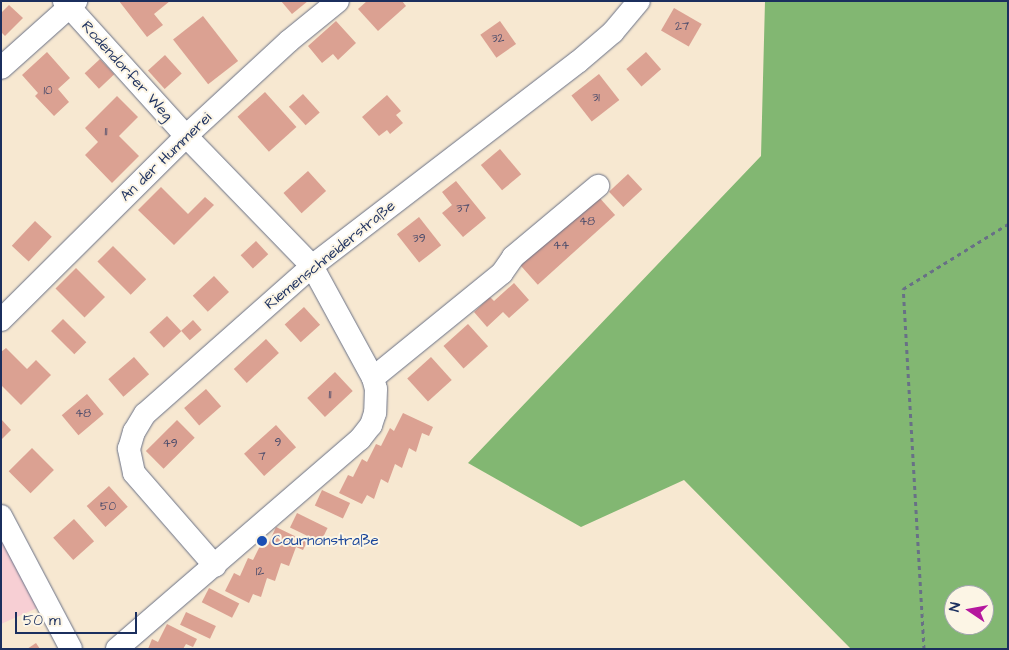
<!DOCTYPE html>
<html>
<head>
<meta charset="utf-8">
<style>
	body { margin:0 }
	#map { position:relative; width:1009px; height:650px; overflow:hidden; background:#f7e8d1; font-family:"Architects Daughter",sans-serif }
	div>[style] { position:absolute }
	.built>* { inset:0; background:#f7cfd4 }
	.forest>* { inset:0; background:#82b772 }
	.building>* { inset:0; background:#dba192; transform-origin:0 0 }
	.path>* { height:3px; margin-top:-1.5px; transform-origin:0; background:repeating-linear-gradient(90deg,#687086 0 4px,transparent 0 8px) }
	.roads { filter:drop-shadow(0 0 1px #687086) drop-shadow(0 0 1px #687086) }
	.minor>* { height:22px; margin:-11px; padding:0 11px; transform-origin:11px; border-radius:11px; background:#fff }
	.dots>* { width:14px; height:14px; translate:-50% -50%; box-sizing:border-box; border:2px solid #fcf5e5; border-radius:50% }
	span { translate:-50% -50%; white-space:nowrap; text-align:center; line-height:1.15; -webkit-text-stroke:4px #fcf5e5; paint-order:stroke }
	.number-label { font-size:12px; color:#4b4c6b }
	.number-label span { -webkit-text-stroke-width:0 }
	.street-label { font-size:15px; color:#1b2f5e }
	.transit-label { font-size:15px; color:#164399 }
	.left { translate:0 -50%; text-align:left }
	.frame { position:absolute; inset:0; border:2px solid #1b2f5e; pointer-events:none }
	.north { position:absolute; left:944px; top:585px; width:50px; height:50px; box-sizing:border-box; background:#fcf5e5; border:1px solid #a2a6af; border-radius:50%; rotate:282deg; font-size:14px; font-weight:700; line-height:20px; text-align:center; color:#1b2f5e }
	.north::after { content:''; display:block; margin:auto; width:18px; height:22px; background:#b5179e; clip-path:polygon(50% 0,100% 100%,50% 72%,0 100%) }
	.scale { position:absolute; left:15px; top:612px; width:122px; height:22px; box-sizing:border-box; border:2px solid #1b2f5e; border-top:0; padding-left:6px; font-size:15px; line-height:18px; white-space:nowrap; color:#1b2f5e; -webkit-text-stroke:4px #fcf5e5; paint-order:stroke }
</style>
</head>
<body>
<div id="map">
	<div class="built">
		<div style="clip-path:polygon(1px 538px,37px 608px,1px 624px)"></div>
	</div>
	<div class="forest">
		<div style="clip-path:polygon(evenodd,765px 1px,1008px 1px,1008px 649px,851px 649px,684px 480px,581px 527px,468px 463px,761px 156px,765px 1px,954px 595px,984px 595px,984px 625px,954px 625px,954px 595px)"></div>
	</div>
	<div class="building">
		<div style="clip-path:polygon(119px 1px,170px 1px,154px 14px,163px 25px,147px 37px)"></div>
		<div style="clip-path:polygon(281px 1px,308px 1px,292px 14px)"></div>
		<div style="clip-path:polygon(367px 1px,402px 1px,406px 6px,378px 31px,358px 9px)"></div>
		<div style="clip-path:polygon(9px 5px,23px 18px,5px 36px,1px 32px,1px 13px)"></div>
		<div style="left:674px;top:8px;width:32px;height:26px;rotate:30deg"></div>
		<div style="left:203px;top:16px;width:57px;height:38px;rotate:52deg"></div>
		<div style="clip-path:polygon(336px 21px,356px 43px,338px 60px,333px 54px,322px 63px,308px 46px)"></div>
		<div style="left:500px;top:21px;width:28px;height:24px;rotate:55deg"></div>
		<div style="clip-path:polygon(47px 52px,70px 78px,58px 89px,69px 102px,54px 116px,35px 96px,38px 93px,22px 75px)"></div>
		<div style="left:646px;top:52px;width:23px;height:26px;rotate:49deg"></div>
		<div style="left:165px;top:55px;width:25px;height:23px;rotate:48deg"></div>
		<div style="left:100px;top:59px;width:21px;height:21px;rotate:47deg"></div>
		<div style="left:599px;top:74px;width:33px;height:35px;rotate:52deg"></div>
		<div style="left:265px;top:92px;width:47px;height:37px;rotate:48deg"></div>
		<div style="left:303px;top:94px;width:25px;height:19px;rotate:48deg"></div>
		<div style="clip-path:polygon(387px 95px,401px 111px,396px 115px,403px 123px,390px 134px,387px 130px,379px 136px,362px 117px)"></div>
		<div style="clip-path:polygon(117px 96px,138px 117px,119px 136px,139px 156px,112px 183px,85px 155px,98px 142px,85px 128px)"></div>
		<div style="left:500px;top:149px;width:33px;height:25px;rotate:50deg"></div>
		<div style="left:308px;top:171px;width:27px;height:33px;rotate:48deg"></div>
		<div style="left:628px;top:174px;width:21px;height:26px;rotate:47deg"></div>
		<div style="clip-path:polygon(456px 181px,486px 218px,463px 237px,442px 213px,452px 205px,442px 192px)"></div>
		<div style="clip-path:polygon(161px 187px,188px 214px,205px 197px,214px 205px,174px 245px,138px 210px)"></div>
		<div style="left:597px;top:195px;width:27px;height:104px;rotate:48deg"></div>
		<div style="left:419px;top:217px;width:36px;height:28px;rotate:52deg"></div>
		<div style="left:35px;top:221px;width:23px;height:34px;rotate:43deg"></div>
		<div style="left:256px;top:241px;width:18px;height:21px;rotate:47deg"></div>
		<div style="left:113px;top:246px;width:47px;height:22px;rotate:45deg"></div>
		<div style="left:76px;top:268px;width:41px;height:29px;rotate:45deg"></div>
		<div style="left:214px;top:276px;width:22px;height:29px;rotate:47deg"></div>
		<div style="clip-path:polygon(514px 283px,529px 300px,509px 318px,503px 312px,487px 327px,474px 312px,490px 297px,494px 301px)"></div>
		<div style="left:304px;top:307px;width:24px;height:26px;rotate:48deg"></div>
		<div style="left:167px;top:316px;width:21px;height:24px;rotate:47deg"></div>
		<div style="left:63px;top:319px;width:33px;height:17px;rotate:45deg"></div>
		<div style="left:193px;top:320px;width:13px;height:16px;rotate:48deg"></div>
		<div style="left:468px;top:324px;width:30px;height:33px;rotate:48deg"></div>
		<div style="left:266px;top:339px;width:19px;height:44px;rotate:47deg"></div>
		<div style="clip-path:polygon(6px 348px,27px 369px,36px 360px,51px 375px,21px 405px,1px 385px,1px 352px)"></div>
		<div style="left:134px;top:357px;width:23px;height:34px;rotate:49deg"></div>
		<div style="left:431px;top:357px;width:31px;height:32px;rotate:48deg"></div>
		<div style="left:335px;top:372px;width:26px;height:38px;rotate:47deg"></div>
		<div style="left:206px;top:389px;width:23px;height:29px;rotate:49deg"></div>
		<div style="left:87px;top:394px;width:26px;height:33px;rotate:50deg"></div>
		<div style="clip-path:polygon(403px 413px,433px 427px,429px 436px,422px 433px,416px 452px,409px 448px,402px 468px,395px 464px,388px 483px,381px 479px,374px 499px,367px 495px,362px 504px,339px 493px,348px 475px,353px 477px,362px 459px,367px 462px,376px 444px,381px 446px,390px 428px,394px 431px)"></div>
		<div style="clip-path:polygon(1px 419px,11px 430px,1px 440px)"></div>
		<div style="left:177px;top:420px;width:25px;height:44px;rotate:45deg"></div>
		<div style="left:276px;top:425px;width:30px;height:43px;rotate:48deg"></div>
		<div style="left:32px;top:448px;width:31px;height:33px;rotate:45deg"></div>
		<div style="left:109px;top:486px;width:28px;height:30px;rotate:48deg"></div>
		<div style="left:322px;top:490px;width:31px;height:17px;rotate:25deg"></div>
		<div style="left:297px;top:513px;width:34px;height:16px;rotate:26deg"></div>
		<div style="left:74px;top:519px;width:30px;height:28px;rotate:48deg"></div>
		<div style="clip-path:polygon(276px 527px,307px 542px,303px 550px,296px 547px,289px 566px,281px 563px,275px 581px,267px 578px,261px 597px,253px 594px,249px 603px,225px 591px,234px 573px,240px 576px,248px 558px,253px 560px,262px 542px,268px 545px)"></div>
		<div style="left:209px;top:588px;width:34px;height:16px;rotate:27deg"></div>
		<div style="left:186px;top:612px;width:33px;height:14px;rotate:25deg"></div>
		<div style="clip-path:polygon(167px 624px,197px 639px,193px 647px,186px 644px,183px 649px,148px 649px,152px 639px,158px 642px)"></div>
		<div style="clip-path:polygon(36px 643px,40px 649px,27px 649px)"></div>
	</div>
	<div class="path">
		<div style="left:924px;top:649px;width:361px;rotate:-93.3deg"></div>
		<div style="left:903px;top:289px;width:123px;rotate:-31.8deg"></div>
	</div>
	<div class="roads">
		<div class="minor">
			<div style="left:64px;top:1px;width:182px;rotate:47.9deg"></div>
			<div style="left:186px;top:136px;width:181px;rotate:45.9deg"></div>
			<div style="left:312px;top:266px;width:128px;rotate:61.4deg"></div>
			<div style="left:373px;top:378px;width:11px;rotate:75deg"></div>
			<div style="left:376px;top:389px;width:24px;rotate:92deg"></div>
			<div style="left:375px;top:413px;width:13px;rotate:108deg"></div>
			<div style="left:371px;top:425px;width:18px;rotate:128deg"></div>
			<div style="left:360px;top:439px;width:321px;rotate:139.2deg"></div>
			<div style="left:1px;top:68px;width:101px;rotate:-41.8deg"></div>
			<div style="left:1px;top:320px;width:261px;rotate:-44.8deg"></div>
			<div style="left:186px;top:136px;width:140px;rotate:-42.7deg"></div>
			<div style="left:289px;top:41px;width:63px;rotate:-39.2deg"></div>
			<div style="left:373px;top:378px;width:166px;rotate:-39.1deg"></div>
			<div style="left:502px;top:273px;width:19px;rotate:-55deg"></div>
			<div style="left:513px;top:257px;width:111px;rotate:-39.9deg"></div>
			<div style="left:1px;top:516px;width:150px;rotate:62.2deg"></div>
			<div style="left:215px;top:566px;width:123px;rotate:-131.1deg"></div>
			<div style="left:134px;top:473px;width:25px;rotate:-102deg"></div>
			<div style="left:129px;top:449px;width:18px;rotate:-74deg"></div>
			<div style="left:134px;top:432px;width:21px;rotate:-59deg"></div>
			<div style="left:145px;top:414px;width:223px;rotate:-41.5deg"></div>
			<div style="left:312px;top:266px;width:335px;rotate:-37.5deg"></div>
			<div style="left:578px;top:62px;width:46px;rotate:-40.6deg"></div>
			<div style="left:613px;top:32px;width:40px;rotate:-50deg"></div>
		</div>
	</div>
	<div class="dots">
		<div style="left:262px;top:541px;background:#1a4fb4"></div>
	</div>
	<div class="number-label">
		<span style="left:682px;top:27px">27</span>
		<span style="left:498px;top:39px">32</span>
		<span style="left:48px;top:91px">10</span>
		<span style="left:596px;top:98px">31</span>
		<span style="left:106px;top:132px">11</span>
		<span style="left:463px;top:209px">37</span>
		<span style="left:587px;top:222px">48</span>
		<span style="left:419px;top:239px">39</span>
		<span style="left:561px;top:246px">44</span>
		<span style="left:330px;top:395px">11</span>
		<span style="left:83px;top:414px">48</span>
		<span style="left:278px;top:443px">9</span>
		<span style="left:170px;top:444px">49</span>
		<span style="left:262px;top:457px">7</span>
		<span style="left:108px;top:507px">50</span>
		<span style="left:260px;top:572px">12</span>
	</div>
	<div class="street-label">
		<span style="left:127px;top:71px;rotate:48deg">Rodendorfer Weg</span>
		<span style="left:166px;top:157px;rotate:-44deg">An der Hummerei</span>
		<span style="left:330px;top:255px;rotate:-39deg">Riemenschneiderstraße</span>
	</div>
	<div class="transit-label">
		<span class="left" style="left:272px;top:541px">Cournonstraße</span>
	</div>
	<div class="frame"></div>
	<div class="north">N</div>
	<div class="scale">50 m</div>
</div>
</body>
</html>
